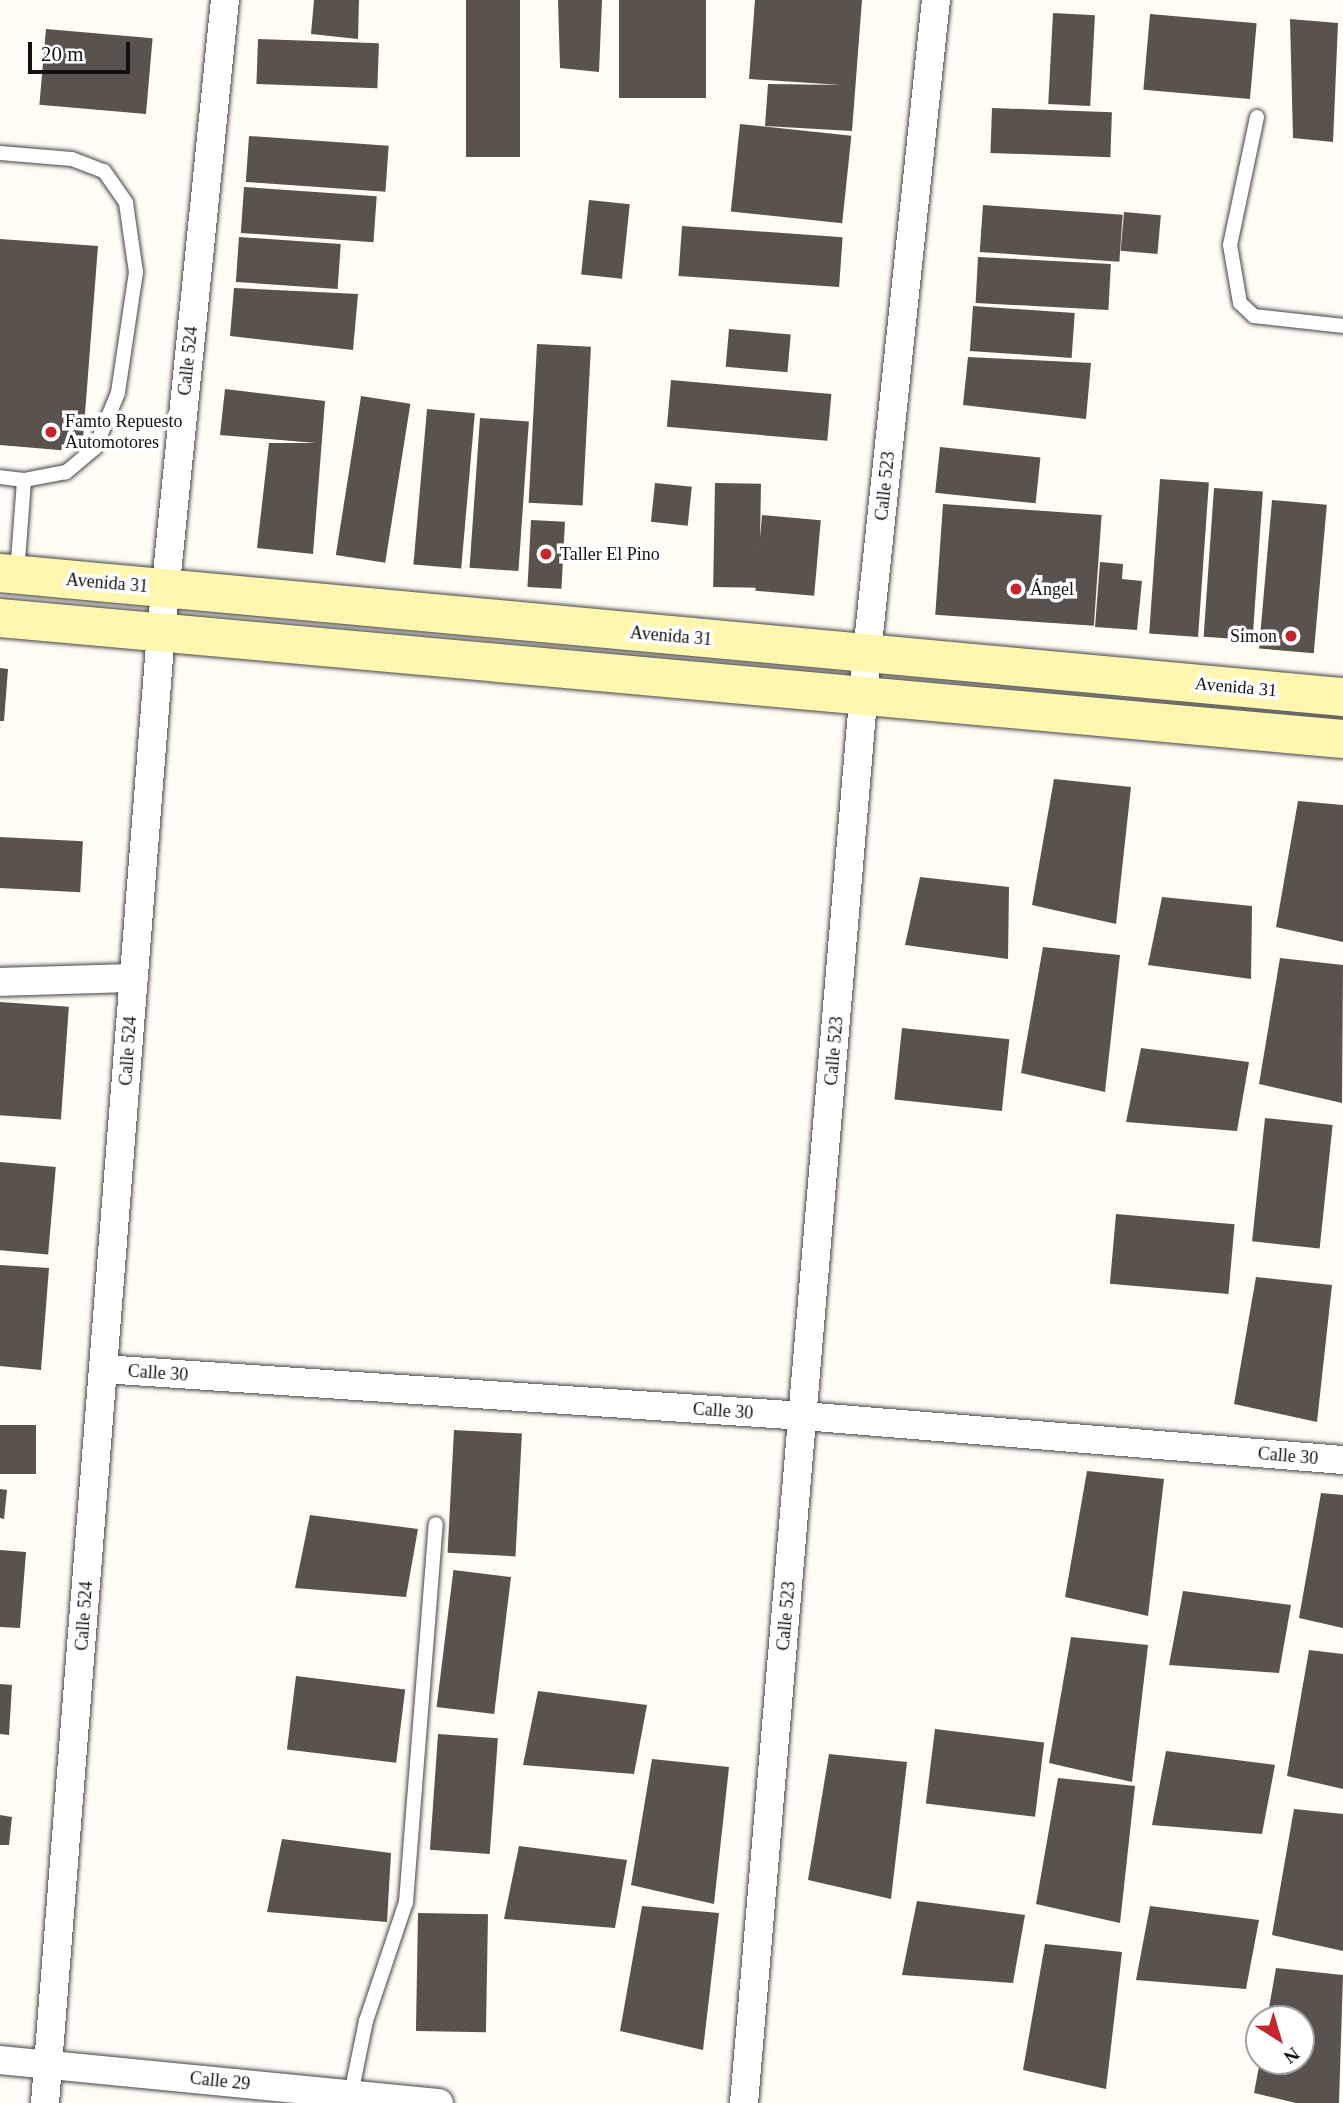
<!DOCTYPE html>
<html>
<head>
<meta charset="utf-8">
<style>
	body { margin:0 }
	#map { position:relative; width:1343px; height:2103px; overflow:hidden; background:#fffdf5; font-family:Georgia,serif }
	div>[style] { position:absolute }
	.building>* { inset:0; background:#5a524d; transform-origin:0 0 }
	.roads { filter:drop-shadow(0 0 2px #444) drop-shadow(0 0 2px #444) }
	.service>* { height:14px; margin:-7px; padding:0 7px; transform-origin:7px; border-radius:7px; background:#fff }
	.minor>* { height:28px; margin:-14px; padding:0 14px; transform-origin:14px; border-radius:14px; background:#fff }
	.secondary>* { height:38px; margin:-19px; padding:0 19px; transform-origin:19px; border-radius:19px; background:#fff6b0 }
	.dots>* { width:19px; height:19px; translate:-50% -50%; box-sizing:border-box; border:4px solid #fff; border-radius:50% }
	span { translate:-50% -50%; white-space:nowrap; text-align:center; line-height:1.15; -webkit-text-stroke:7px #fff; paint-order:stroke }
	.street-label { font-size:18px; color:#111 }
	.poi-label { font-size:18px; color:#111 }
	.left { translate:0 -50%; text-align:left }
	.right { translate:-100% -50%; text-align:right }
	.north { position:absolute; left:1245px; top:2005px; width:70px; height:70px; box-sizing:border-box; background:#fff; border:2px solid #a0a0a0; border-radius:50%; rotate:143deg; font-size:19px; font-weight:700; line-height:28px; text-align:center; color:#111 }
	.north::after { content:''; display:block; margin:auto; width:24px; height:32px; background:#c4262e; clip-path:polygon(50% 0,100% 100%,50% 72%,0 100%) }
	.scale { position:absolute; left:28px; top:42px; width:102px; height:32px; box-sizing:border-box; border:4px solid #111; border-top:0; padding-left:9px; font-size:21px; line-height:24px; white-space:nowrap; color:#111; -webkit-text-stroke:5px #fff; paint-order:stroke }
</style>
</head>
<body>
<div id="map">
	<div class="building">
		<div style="clip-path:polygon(314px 0,359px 0,358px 39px,311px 34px)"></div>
		<div style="left:466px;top:0;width:54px;height:157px"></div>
		<div style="clip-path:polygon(558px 0,602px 0,599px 72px,560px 68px)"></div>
		<div style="left:619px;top:0;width:87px;height:98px"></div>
		<div style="clip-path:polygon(755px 0,862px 0,852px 131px,765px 126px,768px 84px,841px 85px,749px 79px)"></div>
		<div style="left:1053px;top:13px;width:42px;height:91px;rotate:3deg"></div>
		<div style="left:1150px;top:14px;width:107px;height:76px;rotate:5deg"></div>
		<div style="clip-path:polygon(1290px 19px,1338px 23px,1333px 142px,1293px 138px)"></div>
		<div style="left:46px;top:29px;width:107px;height:76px;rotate:5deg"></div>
		<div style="left:258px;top:39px;width:121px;height:45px;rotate:2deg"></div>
		<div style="left:992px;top:108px;width:120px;height:45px;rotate:2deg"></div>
		<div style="left:740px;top:124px;width:112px;height:88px;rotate:6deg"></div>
		<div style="left:249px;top:136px;width:140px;height:46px;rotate:4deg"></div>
		<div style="left:244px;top:187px;width:133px;height:46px;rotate:4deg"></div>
		<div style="left:589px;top:200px;width:41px;height:75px;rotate:6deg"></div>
		<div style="left:983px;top:205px;width:140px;height:47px;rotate:4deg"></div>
		<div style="left:1124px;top:212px;width:37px;height:39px;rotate:5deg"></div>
		<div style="left:682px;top:226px;width:161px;height:50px;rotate:4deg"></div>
		<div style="left:239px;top:237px;width:102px;height:45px;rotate:4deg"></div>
		<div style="clip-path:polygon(0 239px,98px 246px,82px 452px,0 445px)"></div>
		<div style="left:978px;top:257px;width:133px;height:46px;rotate:3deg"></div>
		<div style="clip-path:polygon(234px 288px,358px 294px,353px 350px,230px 336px)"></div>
		<div style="left:973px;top:306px;width:102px;height:45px;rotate:4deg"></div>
		<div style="left:729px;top:329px;width:62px;height:38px;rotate:5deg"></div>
		<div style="left:537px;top:344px;width:54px;height:159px;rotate:3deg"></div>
		<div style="clip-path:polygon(968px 357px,1091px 363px,1086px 419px,963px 405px)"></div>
		<div style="left:671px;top:380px;width:161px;height:47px;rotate:5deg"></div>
		<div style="clip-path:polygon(225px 389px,325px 401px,313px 554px,257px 548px,269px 443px,316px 443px,220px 435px)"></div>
		<div style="left:361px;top:396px;width:50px;height:161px;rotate:9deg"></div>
		<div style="left:427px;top:409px;width:48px;height:156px;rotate:5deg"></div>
		<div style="left:480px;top:418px;width:49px;height:150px;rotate:4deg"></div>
		<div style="left:940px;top:447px;width:101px;height:46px;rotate:6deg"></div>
		<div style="left:1160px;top:479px;width:49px;height:155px;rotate:4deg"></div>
		<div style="left:655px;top:483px;width:37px;height:39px;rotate:6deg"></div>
		<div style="left:715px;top:483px;width:46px;height:104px;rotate:1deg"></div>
		<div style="left:1214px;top:488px;width:49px;height:149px;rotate:4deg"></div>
		<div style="left:1272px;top:500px;width:55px;height:149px;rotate:5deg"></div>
		<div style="left:943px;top:504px;width:159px;height:111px;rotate:4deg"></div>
		<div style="left:762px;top:515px;width:59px;height:76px;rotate:5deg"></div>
		<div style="left:531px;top:520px;width:34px;height:67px;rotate:3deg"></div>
		<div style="clip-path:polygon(1100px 562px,1123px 564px,1122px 579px,1142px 581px,1137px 630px,1095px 627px)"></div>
		<div style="clip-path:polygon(0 668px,8px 669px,4px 721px,0 721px)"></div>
		<div style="clip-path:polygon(1054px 779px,1131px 787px,1116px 924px,1032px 905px)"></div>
		<div style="clip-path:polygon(1298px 801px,1343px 805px,1343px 942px,1276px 927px)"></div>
		<div style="left:0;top:837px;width:83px;height:51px;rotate:3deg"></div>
		<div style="clip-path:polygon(920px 877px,1009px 887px,1008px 959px,905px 945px)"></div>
		<div style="clip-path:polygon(1162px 897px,1252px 906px,1251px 979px,1148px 965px)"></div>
		<div style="clip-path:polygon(1043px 947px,1120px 955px,1105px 1092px,1021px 1073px)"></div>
		<div style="clip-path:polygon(1280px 958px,1343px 965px,1342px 1103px,1259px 1084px)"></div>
		<div style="left:0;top:1002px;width:69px;height:113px;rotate:4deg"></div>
		<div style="left:902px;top:1028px;width:108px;height:72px;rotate:6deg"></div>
		<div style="clip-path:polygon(1141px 1048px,1249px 1062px,1237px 1131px,1126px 1122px)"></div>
		<div style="left:1265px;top:1118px;width:68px;height:124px;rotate:6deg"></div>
		<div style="left:0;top:1162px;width:56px;height:88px;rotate:5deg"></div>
		<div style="left:1116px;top:1214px;width:119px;height:70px;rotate:5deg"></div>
		<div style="clip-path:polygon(0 1265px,49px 1268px,41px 1370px,0 1366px)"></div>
		<div style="clip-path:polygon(1256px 1277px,1332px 1285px,1317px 1422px,1234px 1404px)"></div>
		<div style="left:0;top:1425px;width:36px;height:49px"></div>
		<div style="left:454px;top:1430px;width:68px;height:123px;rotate:3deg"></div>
		<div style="clip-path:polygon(1087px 1471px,1164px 1479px,1148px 1616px,1065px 1597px)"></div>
		<div style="clip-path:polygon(0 1489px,7px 1490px,4px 1519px,0 1518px)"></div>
		<div style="clip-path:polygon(1321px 1493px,1343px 1495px,1343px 1628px,1299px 1618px)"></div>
		<div style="clip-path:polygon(310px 1515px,418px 1529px,406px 1597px,295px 1588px)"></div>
		<div style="clip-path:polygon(0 1550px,26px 1552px,20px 1628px,0 1627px)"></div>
		<div style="left:511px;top:1577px;width:138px;height:58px;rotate:97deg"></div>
		<div style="clip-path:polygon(1183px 1591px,1291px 1605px,1279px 1673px,1169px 1665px)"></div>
		<div style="clip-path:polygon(1071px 1637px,1148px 1645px,1132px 1782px,1049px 1763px)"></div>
		<div style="clip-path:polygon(1309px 1650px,1343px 1654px,1343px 1789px,1287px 1776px)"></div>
		<div style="left:296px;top:1676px;width:110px;height:74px;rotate:7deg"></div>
		<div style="clip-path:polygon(0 1684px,12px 1685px,9px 1735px,0 1734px)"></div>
		<div style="clip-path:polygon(538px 1691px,647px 1705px,634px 1774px,523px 1765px)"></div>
		<div style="left:935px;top:1729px;width:110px;height:75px;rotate:7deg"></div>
		<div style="left:438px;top:1734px;width:60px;height:116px;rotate:4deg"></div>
		<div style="clip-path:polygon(1166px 1751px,1275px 1765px,1262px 1834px,1152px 1825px)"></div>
		<div style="clip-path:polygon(829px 1754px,907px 1762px,891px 1899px,808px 1880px)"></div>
		<div style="clip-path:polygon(652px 1759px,729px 1767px,714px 1904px,631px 1885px)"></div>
		<div style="clip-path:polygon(1058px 1778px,1135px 1786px,1120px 1923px,1036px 1904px)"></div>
		<div style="clip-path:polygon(1294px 1809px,1343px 1814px,1343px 1951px,1272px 1935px)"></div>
		<div style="clip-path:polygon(0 1815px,12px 1817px,9px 1845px,0 1845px)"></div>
		<div style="clip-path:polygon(282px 1839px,391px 1853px,387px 1922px,267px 1912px)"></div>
		<div style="clip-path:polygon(519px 1846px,627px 1860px,615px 1928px,504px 1919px)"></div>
		<div style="clip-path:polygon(917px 1901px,1025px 1915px,1013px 1983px,902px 1975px)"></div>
		<div style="clip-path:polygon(642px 1906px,719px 1913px,703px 2050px,620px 2031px)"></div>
		<div style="clip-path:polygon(1150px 1906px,1259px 1920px,1246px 1989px,1136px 1980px)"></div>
		<div style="left:418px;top:1913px;width:70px;height:118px;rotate:1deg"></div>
		<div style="clip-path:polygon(1045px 1944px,1122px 1952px,1106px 2089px,1023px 2070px)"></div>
		<div style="clip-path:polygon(1276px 1968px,1343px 1975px,1339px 2103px,1296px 2103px,1254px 2093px,1260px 2061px,1301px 2061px,1301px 2019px,1267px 2019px)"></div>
	</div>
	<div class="roads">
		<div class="service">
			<div style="left:1257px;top:117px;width:131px;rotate:101.9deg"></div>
			<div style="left:1230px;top:245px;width:59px;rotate:80.2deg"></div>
			<div style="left:1240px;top:303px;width:19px;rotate:43deg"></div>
			<div style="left:1254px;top:316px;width:90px;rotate:6.4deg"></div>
			<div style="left:0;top:153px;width:72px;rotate:4.8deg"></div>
			<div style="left:72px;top:159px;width:34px;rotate:21deg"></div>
			<div style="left:104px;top:171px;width:39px;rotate:55deg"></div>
			<div style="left:126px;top:203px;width:70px;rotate:81.8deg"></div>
			<div style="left:136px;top:272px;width:122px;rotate:98.5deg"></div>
			<div style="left:118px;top:393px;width:60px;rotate:112.7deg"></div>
			<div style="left:95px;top:448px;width:38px;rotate:140deg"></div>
			<div style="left:66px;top:472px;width:43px;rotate:169.2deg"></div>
			<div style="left:24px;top:480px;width:24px;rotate:-173deg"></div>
			<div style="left:17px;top:574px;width:94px;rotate:-85.7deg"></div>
			<div style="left:351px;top:2094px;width:75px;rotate:-78.4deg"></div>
			<div style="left:366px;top:2021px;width:126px;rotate:-71.4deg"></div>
			<div style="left:406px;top:1902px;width:379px;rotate:-85.5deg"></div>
		</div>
		<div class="minor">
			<div style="left:0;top:982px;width:134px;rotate:-1.7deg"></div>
			<div style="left:103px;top:1369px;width:702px;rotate:3.84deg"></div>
			<div style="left:803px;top:1416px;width:542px;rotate:4.66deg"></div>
			<div style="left:0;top:2060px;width:441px;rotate:5.6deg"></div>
			<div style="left:45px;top:2103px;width:1475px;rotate:-85.49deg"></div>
			<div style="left:161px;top:633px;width:636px;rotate:-84.23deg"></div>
			<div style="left:744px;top:2103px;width:1455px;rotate:-85.15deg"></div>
			<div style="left:867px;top:653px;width:657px;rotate:-83.97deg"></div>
		</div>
		<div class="secondary">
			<div style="left:0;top:573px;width:1349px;rotate:5.28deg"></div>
			<div style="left:0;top:618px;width:1348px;rotate:5.15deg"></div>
		</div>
	</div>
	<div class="dots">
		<div style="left:51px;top:432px;background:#c4262e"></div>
		<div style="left:546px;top:554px;background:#c4262e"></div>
		<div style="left:1016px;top:589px;background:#c4262e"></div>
		<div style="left:1291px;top:636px;background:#c4262e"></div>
	</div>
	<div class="street-label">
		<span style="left:188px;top:361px;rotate:-84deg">Calle 524</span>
		<span style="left:885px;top:486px;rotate:-84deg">Calle 523</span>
		<span style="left:107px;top:583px;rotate:5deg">Avenida 31</span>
		<span style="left:671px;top:636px;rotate:5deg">Avenida 31</span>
		<span style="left:1236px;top:687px;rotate:5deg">Avenida 31</span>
		<span style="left:128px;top:1051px;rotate:-86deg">Calle 524</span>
		<span style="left:834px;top:1051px;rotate:-85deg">Calle 523</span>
		<span style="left:158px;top:1373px;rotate:4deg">Calle 30</span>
		<span style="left:723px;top:1411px;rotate:4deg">Calle 30</span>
		<span style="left:1288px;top:1456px;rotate:5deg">Calle 30</span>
		<span style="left:84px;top:1616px;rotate:-86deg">Calle 524</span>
		<span style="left:786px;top:1616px;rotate:-85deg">Calle 523</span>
		<span style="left:220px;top:2081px;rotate:6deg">Calle 29</span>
	</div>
	<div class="poi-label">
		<span class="left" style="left:65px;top:432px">Famto Repuesto<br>Automotores</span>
		<span class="left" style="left:560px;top:554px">Taller El Pino</span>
		<span class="left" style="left:1030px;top:589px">Ángel</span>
		<span class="right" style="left:1277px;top:636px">Simon</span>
	</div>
	<div class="north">N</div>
	<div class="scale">20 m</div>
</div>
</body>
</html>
